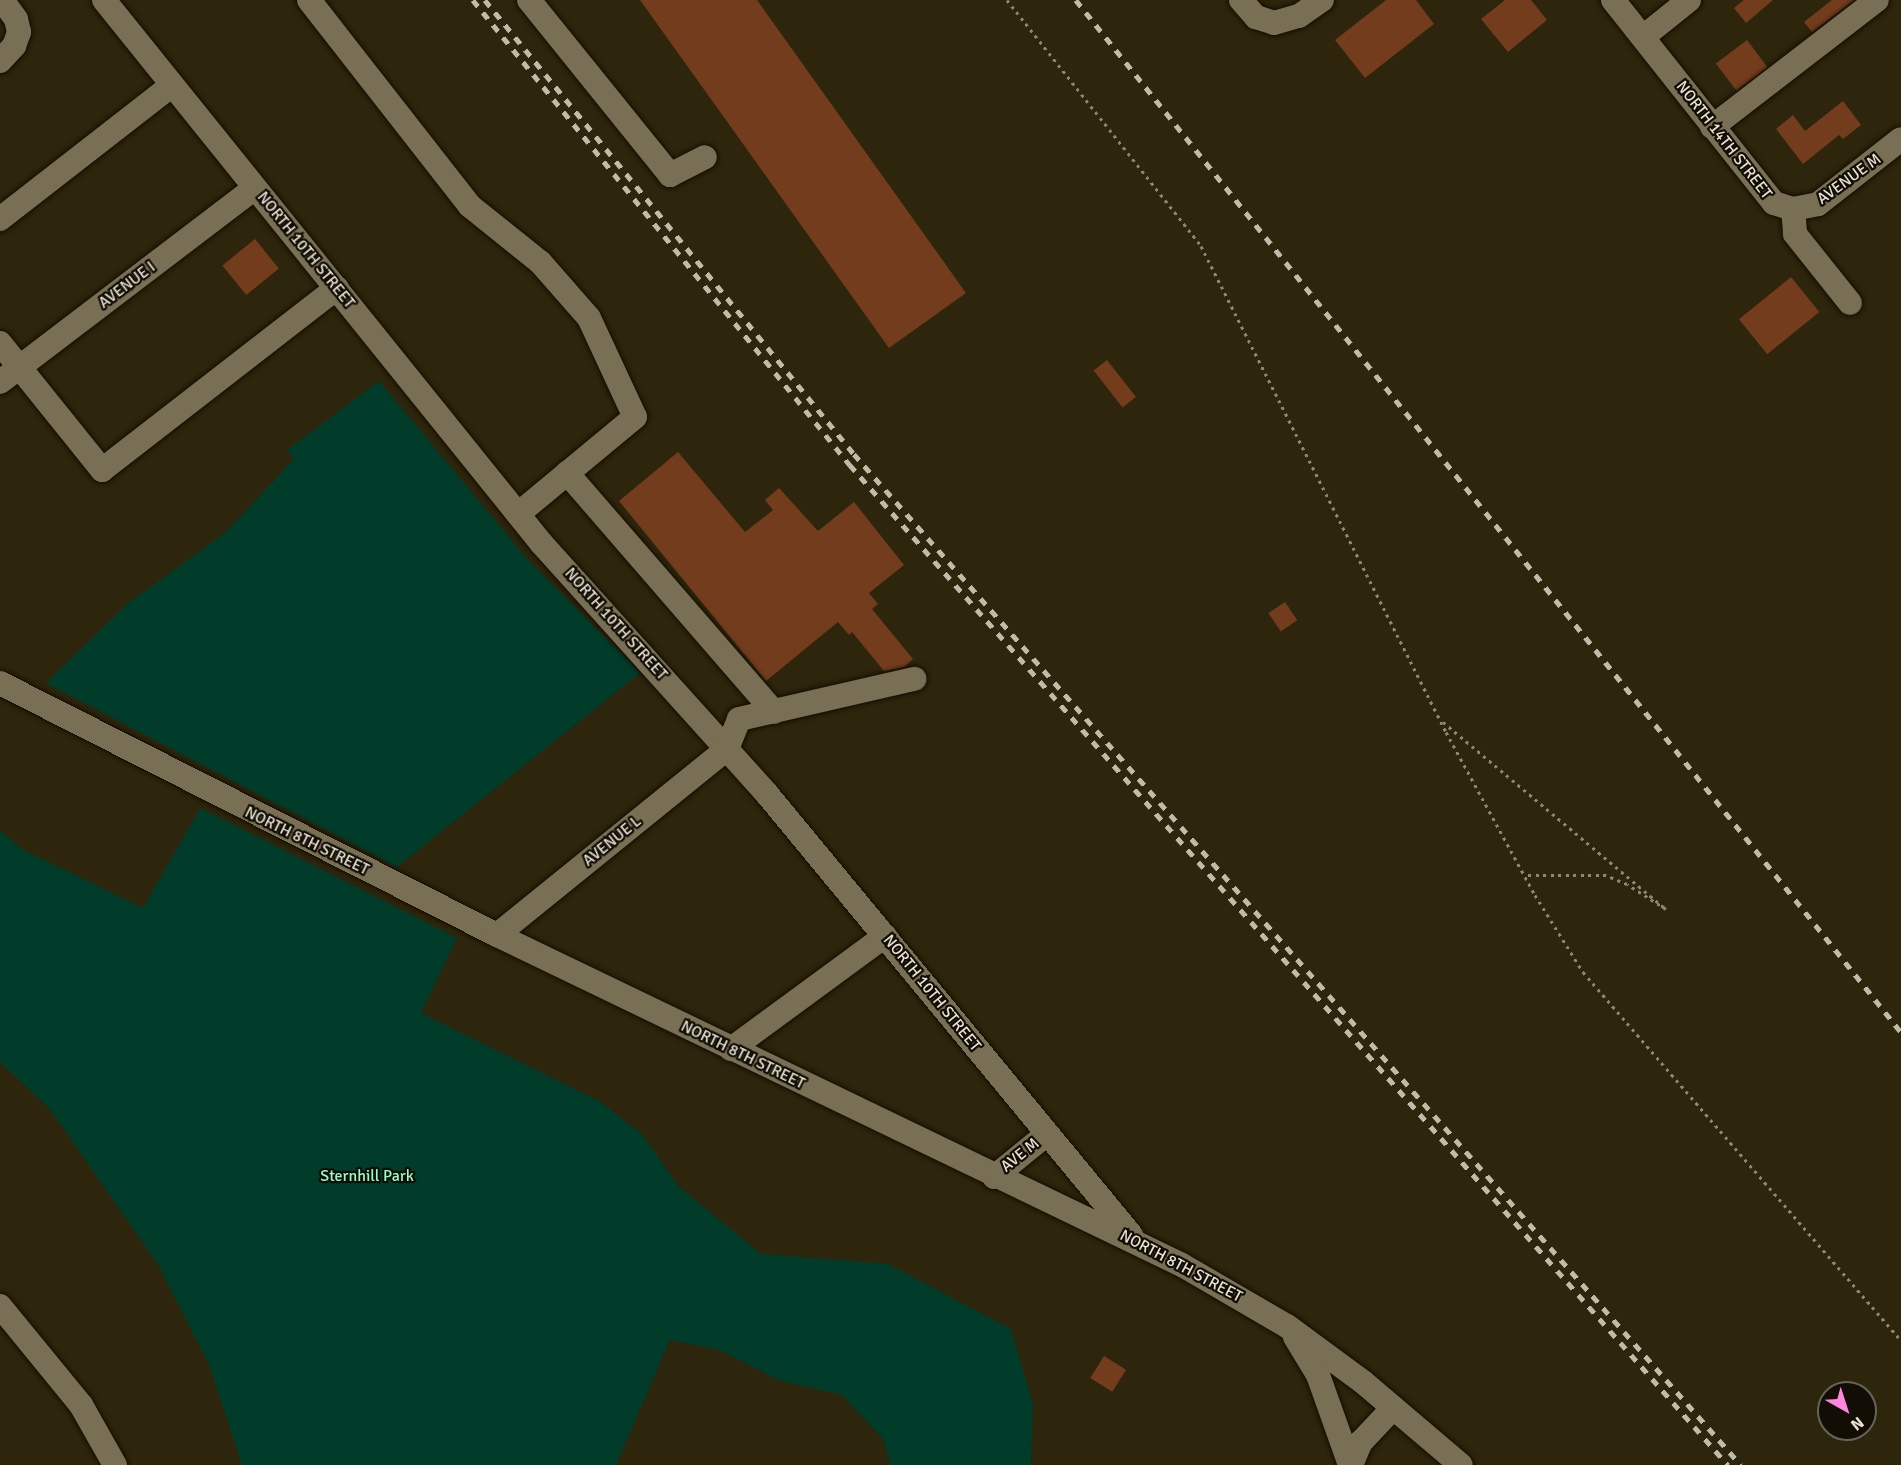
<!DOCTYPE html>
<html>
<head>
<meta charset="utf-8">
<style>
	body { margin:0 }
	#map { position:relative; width:1901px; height:1465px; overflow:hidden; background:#2d250c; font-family:Signika,sans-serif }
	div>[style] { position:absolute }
	.green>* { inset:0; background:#003c29 }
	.building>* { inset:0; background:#733c1d; transform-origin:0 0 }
	.path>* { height:3px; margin-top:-1.5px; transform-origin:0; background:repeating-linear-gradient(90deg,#8d8773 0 3px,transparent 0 7.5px) }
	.roads { filter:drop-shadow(0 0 2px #150e00) drop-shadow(0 0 2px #150e00) }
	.minor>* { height:24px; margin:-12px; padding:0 12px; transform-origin:12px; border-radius:12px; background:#786f54 }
	.rail>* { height:4.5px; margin-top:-2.25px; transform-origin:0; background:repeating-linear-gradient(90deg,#c1bbaa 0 8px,transparent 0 16px) }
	span { translate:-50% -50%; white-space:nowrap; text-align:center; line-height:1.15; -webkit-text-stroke:4.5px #120e05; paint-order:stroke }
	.street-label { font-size:16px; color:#e7e2d3 }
	.park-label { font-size:16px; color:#92fdcf }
	.north { position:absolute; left:1817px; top:1381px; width:60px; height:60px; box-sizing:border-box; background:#120e05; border:2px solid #676357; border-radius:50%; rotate:141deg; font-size:16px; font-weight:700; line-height:24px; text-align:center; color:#e7e2d3 }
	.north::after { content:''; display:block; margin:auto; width:21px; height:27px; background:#ff85df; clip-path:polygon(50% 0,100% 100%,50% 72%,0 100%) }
</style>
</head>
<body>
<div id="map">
	<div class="green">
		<div style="clip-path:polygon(379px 381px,529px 561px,640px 673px,397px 867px,46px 683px,127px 604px,226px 532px,294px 459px,287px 450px)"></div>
		<div style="clip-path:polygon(200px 808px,457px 938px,421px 1013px,599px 1101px,642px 1134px,678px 1186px,761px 1254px,888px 1264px,1011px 1329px,1033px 1404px,1031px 1465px,890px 1465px,884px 1440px,842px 1395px,778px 1380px,720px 1350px,670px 1340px,616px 1465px,242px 1465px,209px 1365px,157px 1263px,49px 1108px,0 1062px,0 830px,22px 849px,143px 908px)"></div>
	</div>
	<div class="building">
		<div style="clip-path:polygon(640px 0,757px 0,966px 293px,889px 348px)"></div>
		<div style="clip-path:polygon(1386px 0,1416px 0,1434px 24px,1365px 78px,1335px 40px)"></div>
		<div style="clip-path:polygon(1505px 0,1531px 0,1547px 20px,1508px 52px,1481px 19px)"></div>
		<div style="clip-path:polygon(1744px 0,1773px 0,1746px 23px,1734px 8px)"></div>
		<div style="clip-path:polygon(1832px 0,1854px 0,1812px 32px,1804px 22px)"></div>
		<div style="left:1747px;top:40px;width:34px;height:39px;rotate:53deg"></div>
		<div style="clip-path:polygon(1843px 101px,1861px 125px,1843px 139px,1839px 135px,1803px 164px,1776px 129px,1793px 115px,1805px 131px)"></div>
		<div style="left:255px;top:239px;width:38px;height:42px;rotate:51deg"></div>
		<div style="left:1791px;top:277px;width:45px;height:67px;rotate:51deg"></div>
		<div style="left:1107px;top:360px;width:47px;height:17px;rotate:52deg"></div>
		<div style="clip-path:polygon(678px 452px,745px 532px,773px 510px,765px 500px,779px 488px,818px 531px,854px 502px,904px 565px,869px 593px,878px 604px,872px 609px,913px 659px,904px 667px,884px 671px,852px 632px,849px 635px,838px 622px,766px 681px,619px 501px)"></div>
		<div style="left:1285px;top:602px;width:22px;height:20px;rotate:56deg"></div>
		<div style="left:1104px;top:1356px;width:26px;height:26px;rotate:32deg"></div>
	</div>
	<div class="path">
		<div style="left:1007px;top:0;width:313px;rotate:51.7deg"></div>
		<div style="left:1201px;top:246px;width:544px;rotate:63.25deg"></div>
		<div style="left:1446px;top:732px;width:186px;rotate:61.4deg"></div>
		<div style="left:1535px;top:895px;width:91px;rotate:58.1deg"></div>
		<div style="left:1583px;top:972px;width:486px;rotate:49.2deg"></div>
		<div style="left:1443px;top:722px;width:291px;rotate:40deg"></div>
		<div style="left:1666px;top:909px;width:46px;rotate:-147.3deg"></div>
		<div style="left:1627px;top:884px;width:23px;rotate:-157deg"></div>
		<div style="left:1606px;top:875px;width:82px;rotate:180deg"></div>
	</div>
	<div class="roads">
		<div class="minor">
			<div style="left:104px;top:0;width:698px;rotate:51.16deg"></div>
			<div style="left:542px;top:544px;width:336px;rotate:48deg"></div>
			<div style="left:767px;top:794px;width:572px;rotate:50.46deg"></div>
			<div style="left:309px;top:0;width:261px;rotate:52deg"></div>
			<div style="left:470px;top:206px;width:90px;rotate:38.7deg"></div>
			<div style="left:540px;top:262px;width:74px;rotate:48.8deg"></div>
			<div style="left:589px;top:318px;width:109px;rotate:65.1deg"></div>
			<div style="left:635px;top:417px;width:152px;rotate:140.3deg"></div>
			<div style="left:529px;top:0;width:225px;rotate:51.1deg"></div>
			<div style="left:670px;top:175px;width:39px;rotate:-27deg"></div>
			<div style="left:1241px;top:0;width:23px;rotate:49deg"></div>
			<div style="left:1256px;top:17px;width:19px;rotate:18deg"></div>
			<div style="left:1274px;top:23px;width:26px;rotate:-16deg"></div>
			<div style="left:1299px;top:16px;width:28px;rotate:-35deg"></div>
			<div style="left:1613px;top:0;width:259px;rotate:51.6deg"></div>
			<div style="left:1774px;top:203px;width:20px;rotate:18deg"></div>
			<div style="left:1793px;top:209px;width:25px;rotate:-11deg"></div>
			<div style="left:1818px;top:204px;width:105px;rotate:-38.1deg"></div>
			<div style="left:1643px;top:37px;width:59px;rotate:-38.8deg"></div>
			<div style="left:0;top:61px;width:21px;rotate:-47deg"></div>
			<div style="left:14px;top:46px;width:15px;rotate:-70deg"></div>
			<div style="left:19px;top:32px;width:13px;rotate:-103deg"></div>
			<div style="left:16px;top:19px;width:24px;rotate:-126deg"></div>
			<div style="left:1712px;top:127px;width:208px;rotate:-37.6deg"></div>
			<div style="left:1793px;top:209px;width:25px;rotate:85deg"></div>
			<div style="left:1795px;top:234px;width:88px;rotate:51.4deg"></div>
			<div style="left:0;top:219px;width:218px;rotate:-37.9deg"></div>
			<div style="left:0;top:343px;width:163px;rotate:51.2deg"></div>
			<div style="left:102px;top:470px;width:297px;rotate:-37.8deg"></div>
			<div style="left:0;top:382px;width:320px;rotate:-37.3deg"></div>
			<div style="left:567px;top:473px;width:316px;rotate:49.1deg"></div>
			<div style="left:0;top:683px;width:557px;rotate:26.89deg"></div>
			<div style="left:497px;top:935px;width:760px;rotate:25.72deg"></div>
			<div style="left:1182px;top:1265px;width:121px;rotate:30.2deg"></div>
			<div style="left:1287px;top:1326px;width:94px;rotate:36.4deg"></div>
			<div style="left:1363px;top:1382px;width:128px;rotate:40.3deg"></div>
			<div style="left:497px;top:935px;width:296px;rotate:-39deg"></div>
			<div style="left:727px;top:749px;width:32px;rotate:-68deg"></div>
			<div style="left:739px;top:719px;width:180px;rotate:-12.9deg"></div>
			<div style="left:731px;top:1049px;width:191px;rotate:-36.3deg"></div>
			<div style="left:994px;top:1177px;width:68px;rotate:-39.1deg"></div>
			<div style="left:0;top:1306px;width:128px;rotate:50.7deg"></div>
			<div style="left:81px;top:1405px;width:69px;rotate:60.5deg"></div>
			<div style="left:1295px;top:1337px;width:44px;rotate:58.8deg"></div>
			<div style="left:1318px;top:1375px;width:96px;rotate:70.4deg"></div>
			<div style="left:1351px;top:1465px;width:25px;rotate:-67deg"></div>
			<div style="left:1361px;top:1442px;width:47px;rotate:-46.7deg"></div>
		</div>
	</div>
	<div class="rail">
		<div style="left:473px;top:0;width:599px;rotate:50.97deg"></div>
		<div style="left:850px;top:465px;width:1331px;rotate:48.72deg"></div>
		<div style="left:485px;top:0;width:585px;rotate:50.9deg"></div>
		<div style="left:854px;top:454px;width:1345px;rotate:48.74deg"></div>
		<div style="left:1076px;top:0;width:1321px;rotate:51.36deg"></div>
	</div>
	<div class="street-label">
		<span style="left:1724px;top:140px;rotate:52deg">NORTH 14TH STREET</span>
		<span style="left:1849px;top:179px;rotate:-36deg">AVENUE M</span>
		<span style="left:306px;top:250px;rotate:51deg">NORTH 10TH STREET</span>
		<span style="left:127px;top:285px;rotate:-37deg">AVENUE I</span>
		<span style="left:616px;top:624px;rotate:48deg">NORTH 10TH STREET</span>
		<span style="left:307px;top:841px;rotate:26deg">NORTH 8TH STREET</span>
		<span style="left:612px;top:841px;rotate:-39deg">AVENUE L</span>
		<span style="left:932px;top:993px;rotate:51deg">NORTH 10TH STREET</span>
		<span style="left:743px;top:1055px;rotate:26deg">NORTH 8TH STREET</span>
		<span style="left:1020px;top:1155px;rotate:-39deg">AVE M</span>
		<span style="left:1181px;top:1266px;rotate:28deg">NORTH 8TH STREET</span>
	</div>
	<div class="park-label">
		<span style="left:367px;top:1176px">Sternhill Park</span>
	</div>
	<div class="north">N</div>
</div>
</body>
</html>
